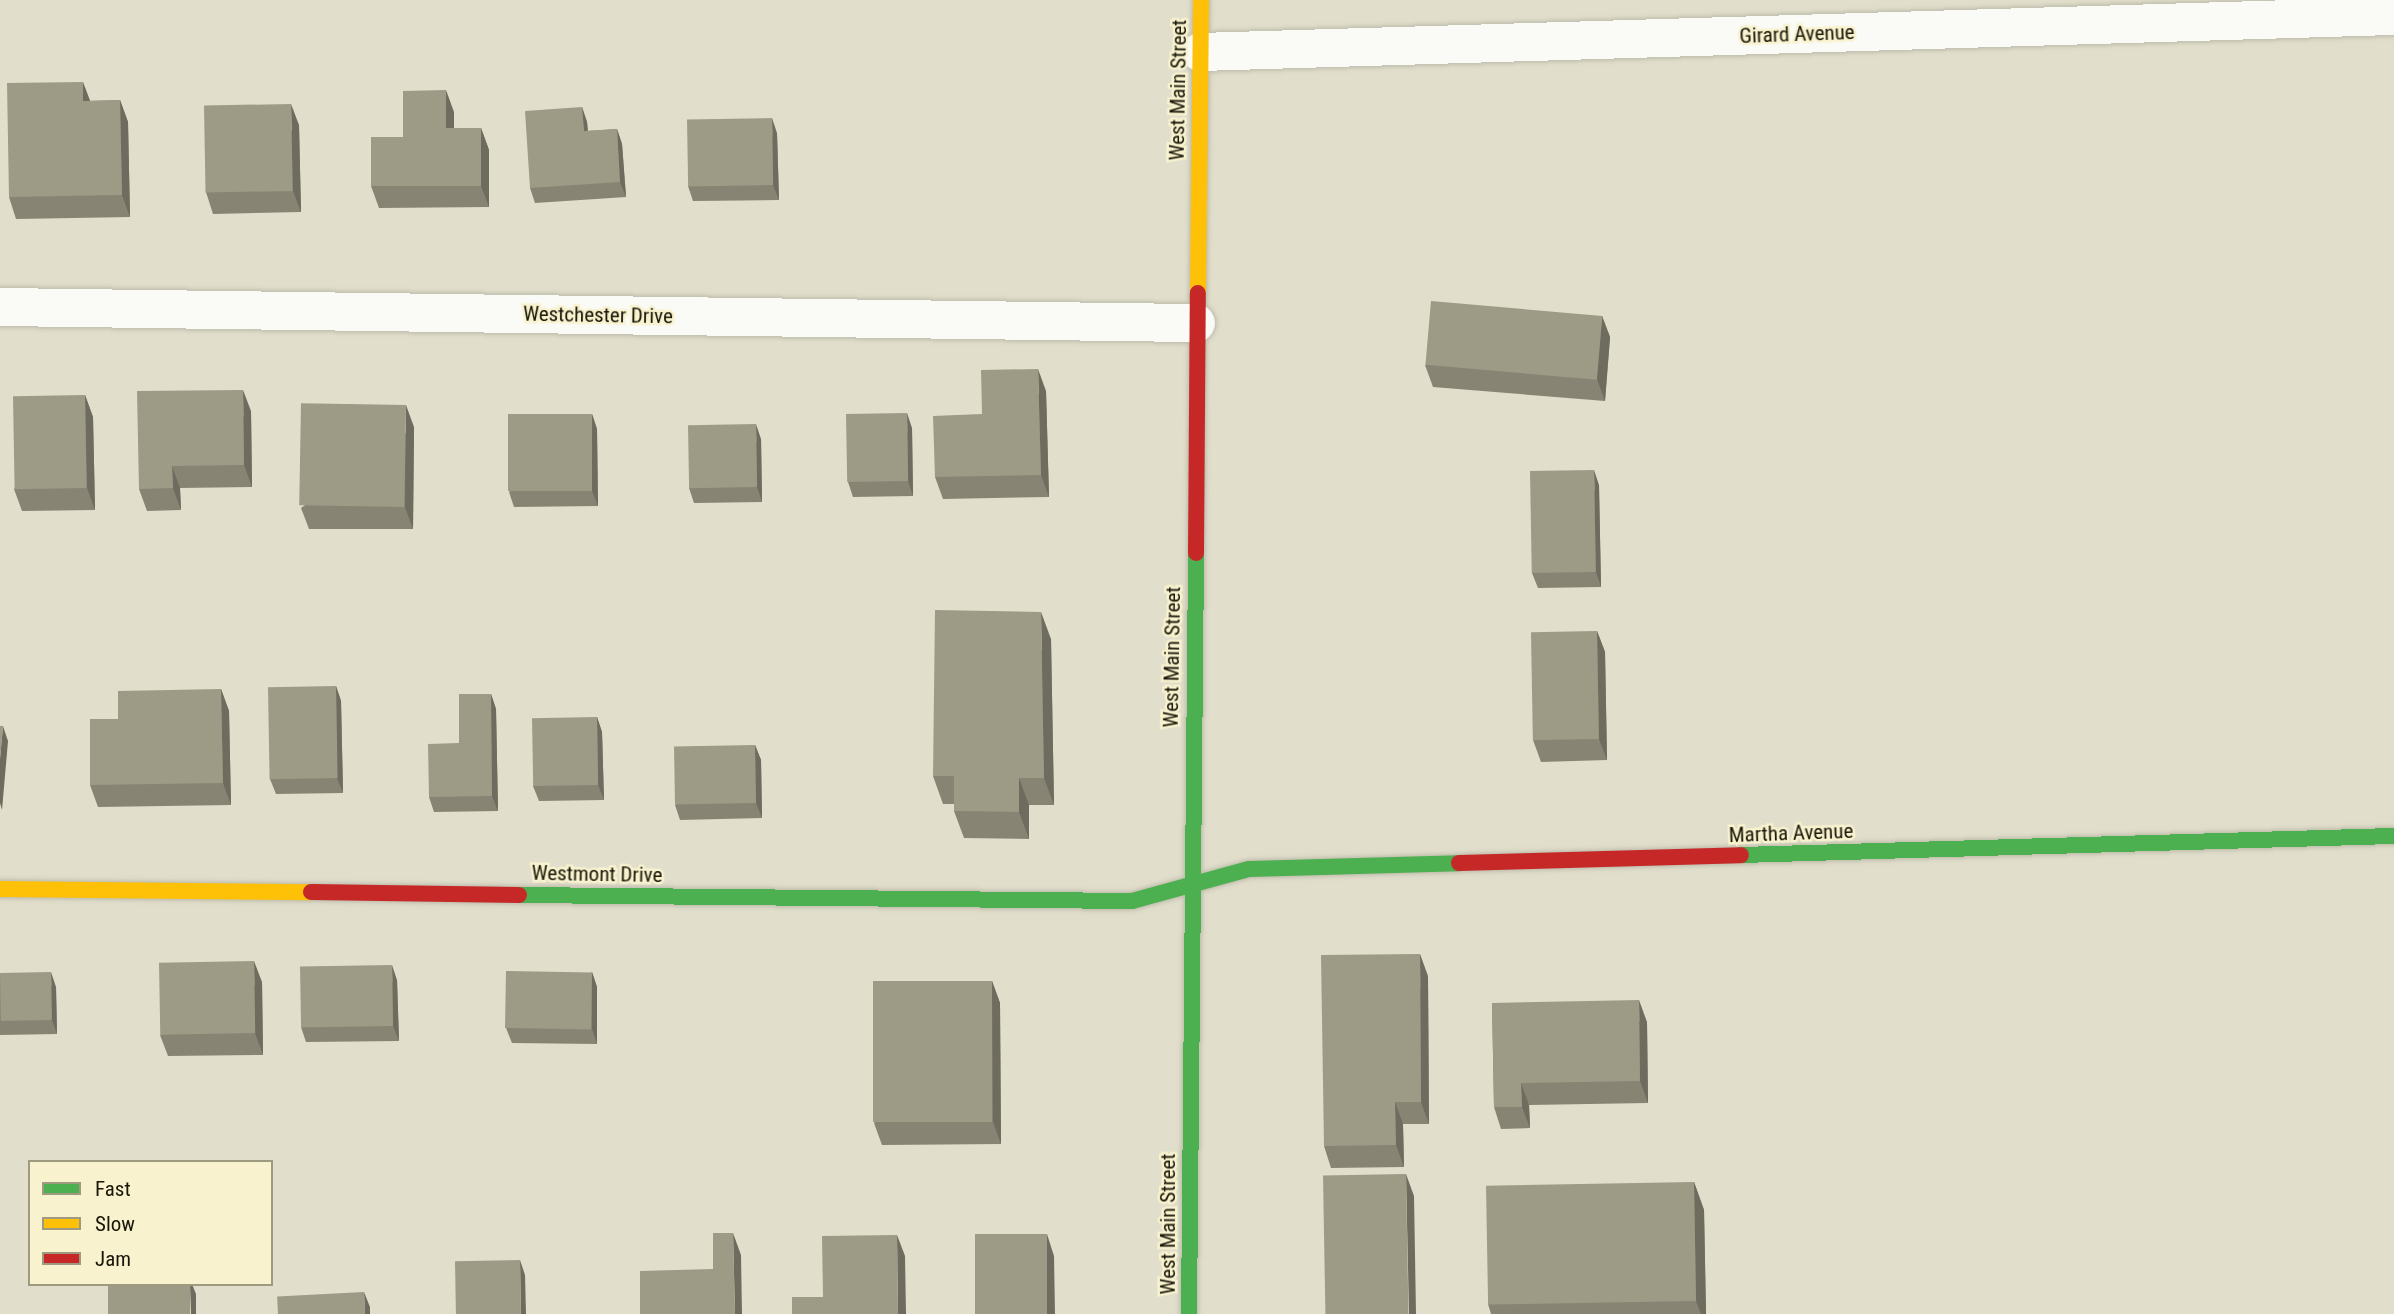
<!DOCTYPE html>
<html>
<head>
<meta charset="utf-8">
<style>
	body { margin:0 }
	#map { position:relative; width:2394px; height:1314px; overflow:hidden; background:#e1decb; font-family:"Roboto Condensed",sans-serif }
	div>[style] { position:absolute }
	.roads { filter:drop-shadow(0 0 2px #bdbbab) drop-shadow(0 0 2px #bdbbab) }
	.street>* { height:38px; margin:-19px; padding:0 19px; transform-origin:19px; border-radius:19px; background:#fafaf7 }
	.fast>* { height:16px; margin:-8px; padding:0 8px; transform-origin:8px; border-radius:8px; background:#4caf50 }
	.slow>* { height:16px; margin:-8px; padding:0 8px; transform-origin:8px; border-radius:8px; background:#ffc107 }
	.jam>* { height:16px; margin:-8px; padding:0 8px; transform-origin:8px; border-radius:8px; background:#c62828 }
	.wall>* { inset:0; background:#878473 }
	.shaded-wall>* { inset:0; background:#6e6c5e }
	.building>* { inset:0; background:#9d9a86; transform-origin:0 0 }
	span { translate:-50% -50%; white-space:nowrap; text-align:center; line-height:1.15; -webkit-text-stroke:5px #f8f2ce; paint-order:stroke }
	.street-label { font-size:21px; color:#181609 }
	.legend { position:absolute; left:28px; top:1160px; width:245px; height:126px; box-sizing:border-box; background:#f8f2ce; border:2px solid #9e9a7f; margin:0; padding:9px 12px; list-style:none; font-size:21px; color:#181609 }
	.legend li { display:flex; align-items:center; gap:14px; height:35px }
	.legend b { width:35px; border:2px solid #9e9a7f }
</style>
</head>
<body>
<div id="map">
	<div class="roads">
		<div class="street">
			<div style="left:1200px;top:52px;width:1195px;rotate:-1.73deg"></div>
			<div style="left:0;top:307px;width:1196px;rotate:0.77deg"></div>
		</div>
		<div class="fast">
			<div style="left:1741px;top:855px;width:653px;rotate:-1.67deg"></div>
			<div style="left:519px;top:895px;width:613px;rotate:0.56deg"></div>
			<div style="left:1132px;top:901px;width:121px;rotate:-15.3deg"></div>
			<div style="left:1249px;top:869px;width:210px;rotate:-1.6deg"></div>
			<div style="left:1189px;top:1314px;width:761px;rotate:-89.47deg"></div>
		</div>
		<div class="slow">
			<div style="left:1198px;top:293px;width:293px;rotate:-89.4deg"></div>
			<div style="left:0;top:889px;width:311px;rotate:0.6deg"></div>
		</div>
		<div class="jam">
			<div style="left:1196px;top:553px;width:260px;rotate:-89.6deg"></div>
			<div style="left:1459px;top:863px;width:282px;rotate:-1.6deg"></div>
			<div style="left:311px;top:892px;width:208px;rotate:0.8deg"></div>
		</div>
	</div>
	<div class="wall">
		<div style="clip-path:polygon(120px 100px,128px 122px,130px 217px,16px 219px,9px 197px,90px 101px)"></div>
		<div style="clip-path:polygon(582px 107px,587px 122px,588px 131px,617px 129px,622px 144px,626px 197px,535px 203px,530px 188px)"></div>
		<div style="clip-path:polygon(454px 112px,454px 128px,481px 128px,489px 150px,489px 207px,379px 208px,371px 186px,403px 137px)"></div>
		<div style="clip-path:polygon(299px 125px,301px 212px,213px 214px,206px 192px)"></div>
		<div style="clip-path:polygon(777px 133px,779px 200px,693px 201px,688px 186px)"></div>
		<div style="clip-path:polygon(1602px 316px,1610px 337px,1605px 401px,1433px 387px,1425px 365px)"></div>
		<div style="clip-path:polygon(1046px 391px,1049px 497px,943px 499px,935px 477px,982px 414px)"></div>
		<div style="clip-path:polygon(85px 395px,93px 417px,95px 510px,22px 511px,14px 489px)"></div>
		<div style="clip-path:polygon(251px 411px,252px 487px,180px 488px,181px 510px,147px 511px,139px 489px)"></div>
		<div style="clip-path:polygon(592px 414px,597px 429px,598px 506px,514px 507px,509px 492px)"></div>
		<div style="clip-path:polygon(414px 427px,413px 529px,309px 529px,301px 508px)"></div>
		<div style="clip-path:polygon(912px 428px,913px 496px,853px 497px,848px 482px)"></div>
		<div style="clip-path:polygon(761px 439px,762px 502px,694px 503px,689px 488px)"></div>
		<div style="clip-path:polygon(1599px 485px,1601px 587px,1538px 588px,1532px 573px)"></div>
		<div style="clip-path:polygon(1597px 631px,1605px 652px,1607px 760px,1541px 762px,1533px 740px)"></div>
		<div style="clip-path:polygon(1051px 639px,1054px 805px,1029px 805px,1029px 839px,964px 838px,954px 811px,954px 804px,943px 804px,933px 776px)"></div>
		<div style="clip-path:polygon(336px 686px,341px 701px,343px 793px,276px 794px,270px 779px)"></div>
		<div style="clip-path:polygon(221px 689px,229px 711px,231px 805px,98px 807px,90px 785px,118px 719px)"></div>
		<div style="clip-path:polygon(491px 694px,496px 709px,498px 811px,434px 812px,429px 797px,459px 743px)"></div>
		<div style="clip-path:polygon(597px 717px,602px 732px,604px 800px,539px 801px,533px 786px)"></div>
		<div style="clip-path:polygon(755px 745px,761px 760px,762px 818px,680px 820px,675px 805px)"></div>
		<div style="clip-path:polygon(592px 972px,597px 987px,597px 1044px,512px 1043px,506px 1028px)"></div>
		<div style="clip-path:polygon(0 973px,56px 987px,57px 1034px,0 1035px)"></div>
		<div style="clip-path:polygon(1428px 976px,1429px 1124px,1403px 1124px,1404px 1167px,1331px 1168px,1324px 1146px)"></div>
		<div style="clip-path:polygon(397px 980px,399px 1041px,306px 1042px,301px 1027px)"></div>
		<div style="clip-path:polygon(992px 981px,1000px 1003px,1001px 1144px,882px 1145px,874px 1123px)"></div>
		<div style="clip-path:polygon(262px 982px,263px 1055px,168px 1056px,160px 1035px)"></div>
		<div style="clip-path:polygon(1492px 1003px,1647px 1022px,1648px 1103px,1529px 1105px,1530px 1128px,1501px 1129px,1494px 1107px)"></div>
		<div style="clip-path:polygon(1694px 1182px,1704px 1210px,1706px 1314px,1491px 1314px,1488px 1304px)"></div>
	</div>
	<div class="shaded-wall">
		<div style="clip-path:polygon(83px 82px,91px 103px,83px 101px)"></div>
		<div style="clip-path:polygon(446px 90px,454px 112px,454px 150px,446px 128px)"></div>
		<div style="clip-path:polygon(120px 100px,128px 122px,130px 217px,122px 195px)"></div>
		<div style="clip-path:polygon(291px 104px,299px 125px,301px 212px,293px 191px)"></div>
		<div style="clip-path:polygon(582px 107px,587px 122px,589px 146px,584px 131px)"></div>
		<div style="clip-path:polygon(772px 118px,777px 133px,779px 200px,773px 185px)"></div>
		<div style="clip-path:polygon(481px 128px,489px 150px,489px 207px,481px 186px)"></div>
		<div style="clip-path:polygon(617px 129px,622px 144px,626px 197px,620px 182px)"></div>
		<div style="clip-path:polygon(1602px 316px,1610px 337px,1605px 401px,1597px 379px)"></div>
		<div style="clip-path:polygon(1038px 369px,1046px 391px,1049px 497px,1041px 475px)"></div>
		<div style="clip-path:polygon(243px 390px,251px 411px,252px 487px,244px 465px)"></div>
		<div style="clip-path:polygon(85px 395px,93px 417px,95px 510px,87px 488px)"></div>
		<div style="clip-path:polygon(406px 405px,414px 427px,413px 529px,405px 507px)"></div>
		<div style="clip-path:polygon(907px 413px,912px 428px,913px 496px,908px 481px)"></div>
		<div style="clip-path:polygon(592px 414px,597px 429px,598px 506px,592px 491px)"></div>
		<div style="clip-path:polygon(756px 424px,761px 439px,762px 502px,757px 487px)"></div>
		<div style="clip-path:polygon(172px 466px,180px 488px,181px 510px,173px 488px)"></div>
		<div style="clip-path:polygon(1594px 470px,1599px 485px,1601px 587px,1596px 572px)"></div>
		<div style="clip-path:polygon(1041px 612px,1051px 639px,1054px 805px,1044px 778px)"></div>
		<div style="clip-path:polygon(1597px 631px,1605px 652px,1607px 760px,1599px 739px)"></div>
		<div style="clip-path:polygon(336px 686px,341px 701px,343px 793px,337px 778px)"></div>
		<div style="clip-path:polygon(221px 689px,229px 711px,231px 805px,223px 783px)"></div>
		<div style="clip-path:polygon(491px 694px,496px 709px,498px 811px,492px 796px)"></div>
		<div style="clip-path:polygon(597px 717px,602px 732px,604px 800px,598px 785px)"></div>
		<div style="clip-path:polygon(3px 726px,8px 741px,2px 810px,0 803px,0 759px)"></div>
		<div style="clip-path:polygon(755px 745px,761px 760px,762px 818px,756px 803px)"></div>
		<div style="clip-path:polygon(1019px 778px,1029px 805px,1029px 839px,1019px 812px)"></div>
		<div style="clip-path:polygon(1420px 954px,1428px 976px,1429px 1124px,1421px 1102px)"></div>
		<div style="clip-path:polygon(254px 961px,262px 982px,263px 1055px,255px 1033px)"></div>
		<div style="clip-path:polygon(392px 965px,397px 980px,399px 1041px,393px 1026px)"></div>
		<div style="clip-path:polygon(51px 972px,56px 987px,57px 1034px,52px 1020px)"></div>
		<div style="clip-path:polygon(592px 972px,597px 987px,597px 1044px,592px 1029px)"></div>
		<div style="clip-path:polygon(992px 981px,1000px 1003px,1001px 1144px,993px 1122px)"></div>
		<div style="clip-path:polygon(1639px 1000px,1647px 1022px,1648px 1103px,1640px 1081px)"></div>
		<div style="clip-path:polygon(1521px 1083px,1529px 1105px,1530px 1128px,1522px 1107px)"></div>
		<div style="clip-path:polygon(1395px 1102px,1403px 1124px,1404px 1167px,1396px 1145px)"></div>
		<div style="clip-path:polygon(1406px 1174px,1414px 1196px,1416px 1314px,1409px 1314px)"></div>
		<div style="clip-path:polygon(1694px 1182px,1704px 1210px,1706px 1314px,1701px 1314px,1696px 1301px)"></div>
		<div style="clip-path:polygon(733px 1233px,741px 1255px,742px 1314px,735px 1314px)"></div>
		<div style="clip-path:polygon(1047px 1234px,1054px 1256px,1055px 1314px,1047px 1314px)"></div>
		<div style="clip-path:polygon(897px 1235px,905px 1256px,906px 1314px,898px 1314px)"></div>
		<div style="clip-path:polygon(520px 1260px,525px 1275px,526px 1314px,521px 1314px)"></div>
		<div style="clip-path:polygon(190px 1284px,192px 1284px,196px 1294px,196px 1314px,191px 1314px)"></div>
		<div style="clip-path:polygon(364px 1292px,370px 1307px,370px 1314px,365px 1314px)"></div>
	</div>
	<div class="building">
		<div style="clip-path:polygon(83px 82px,83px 101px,120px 100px,122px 195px,9px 197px,7px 83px)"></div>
		<div style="clip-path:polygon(446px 90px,446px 128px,481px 128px,481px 186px,371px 186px,371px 137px,403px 137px,403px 91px)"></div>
		<div style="left:291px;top:104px;width:87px;height:87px;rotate:89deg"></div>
		<div style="clip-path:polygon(582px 107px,584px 131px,617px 129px,620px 182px,530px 188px,525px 111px)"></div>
		<div style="left:772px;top:118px;width:67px;height:85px;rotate:89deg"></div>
		<div style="left:1431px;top:301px;width:172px;height:64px;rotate:5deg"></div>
		<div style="clip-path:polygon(1038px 369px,1041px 475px,935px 477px,933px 416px,982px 414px,981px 370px)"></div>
		<div style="clip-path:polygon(243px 390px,244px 465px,172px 466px,173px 488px,139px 489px,137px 391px)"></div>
		<div style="left:85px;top:395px;width:93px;height:72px;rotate:89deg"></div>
		<div style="left:406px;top:405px;width:102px;height:105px;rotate:91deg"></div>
		<div style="left:907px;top:413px;width:68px;height:61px;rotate:89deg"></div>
		<div style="left:592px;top:414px;width:77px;height:84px;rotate:90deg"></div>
		<div style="left:756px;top:424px;width:63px;height:68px;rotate:89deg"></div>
		<div style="left:1594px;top:470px;width:102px;height:64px;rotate:89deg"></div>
		<div style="clip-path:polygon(935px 610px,1041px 612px,1044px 778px,1019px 778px,1019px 812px,954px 811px,954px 776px,933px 776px)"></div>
		<div style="left:1597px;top:631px;width:108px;height:66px;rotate:89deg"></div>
		<div style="left:336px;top:686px;width:92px;height:68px;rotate:89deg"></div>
		<div style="clip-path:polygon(221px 689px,223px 783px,90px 785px,90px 719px,118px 719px,118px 691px)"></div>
		<div style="clip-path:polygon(459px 694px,491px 694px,492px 796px,429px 797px,428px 744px,459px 743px)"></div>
		<div style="left:597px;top:717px;width:68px;height:65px;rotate:89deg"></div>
		<div style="clip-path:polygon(0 726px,3px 726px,0 759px)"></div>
		<div style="left:755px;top:745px;width:58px;height:81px;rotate:89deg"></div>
		<div style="clip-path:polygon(1420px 954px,1421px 1102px,1395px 1102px,1396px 1145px,1324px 1146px,1321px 955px)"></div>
		<div style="left:254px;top:961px;width:72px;height:95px;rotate:89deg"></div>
		<div style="left:392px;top:965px;width:61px;height:92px;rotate:89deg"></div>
		<div style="left:506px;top:971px;width:86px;height:57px;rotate:1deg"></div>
		<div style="left:51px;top:972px;width:48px;height:51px;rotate:89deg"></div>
		<div style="left:992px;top:981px;width:141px;height:119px;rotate:90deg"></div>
		<div style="clip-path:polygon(1639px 1000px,1640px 1081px,1521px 1083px,1522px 1107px,1494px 1107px,1492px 1003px)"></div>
		<div style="left:1406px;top:1174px;width:140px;height:83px;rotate:89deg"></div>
		<div style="left:1694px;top:1182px;width:119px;height:208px;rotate:89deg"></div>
		<div style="clip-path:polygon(713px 1233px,733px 1233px,735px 1314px,640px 1314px,640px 1271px,713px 1269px)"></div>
		<div style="left:1047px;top:1234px;width:80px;height:72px;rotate:90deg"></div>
		<div style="clip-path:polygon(897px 1235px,898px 1314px,792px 1314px,792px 1297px,823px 1297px,822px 1236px)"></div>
		<div style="left:520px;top:1260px;width:54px;height:65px;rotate:89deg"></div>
		<div style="left:108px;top:1284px;width:82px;height:30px"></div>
		<div style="left:364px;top:1292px;width:22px;height:87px;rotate:87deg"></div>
	</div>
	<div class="street-label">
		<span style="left:1797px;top:34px;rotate:-2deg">Girard Avenue</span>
		<span style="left:1178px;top:90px;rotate:-89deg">West Main Street</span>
		<span style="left:598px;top:315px;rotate:1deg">Westchester Drive</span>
		<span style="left:1172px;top:657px;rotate:-89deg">West Main Street</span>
		<span style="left:1791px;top:833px;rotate:-2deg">Martha Avenue</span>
		<span style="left:597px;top:874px;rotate:1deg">Westmont Drive</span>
		<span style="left:1168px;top:1224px;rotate:-90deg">West Main Street</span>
	</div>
	<ul class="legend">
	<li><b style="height:9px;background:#4caf50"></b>Fast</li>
	<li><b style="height:9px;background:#ffc107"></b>Slow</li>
	<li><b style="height:9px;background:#c62828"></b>Jam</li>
	</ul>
</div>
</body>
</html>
